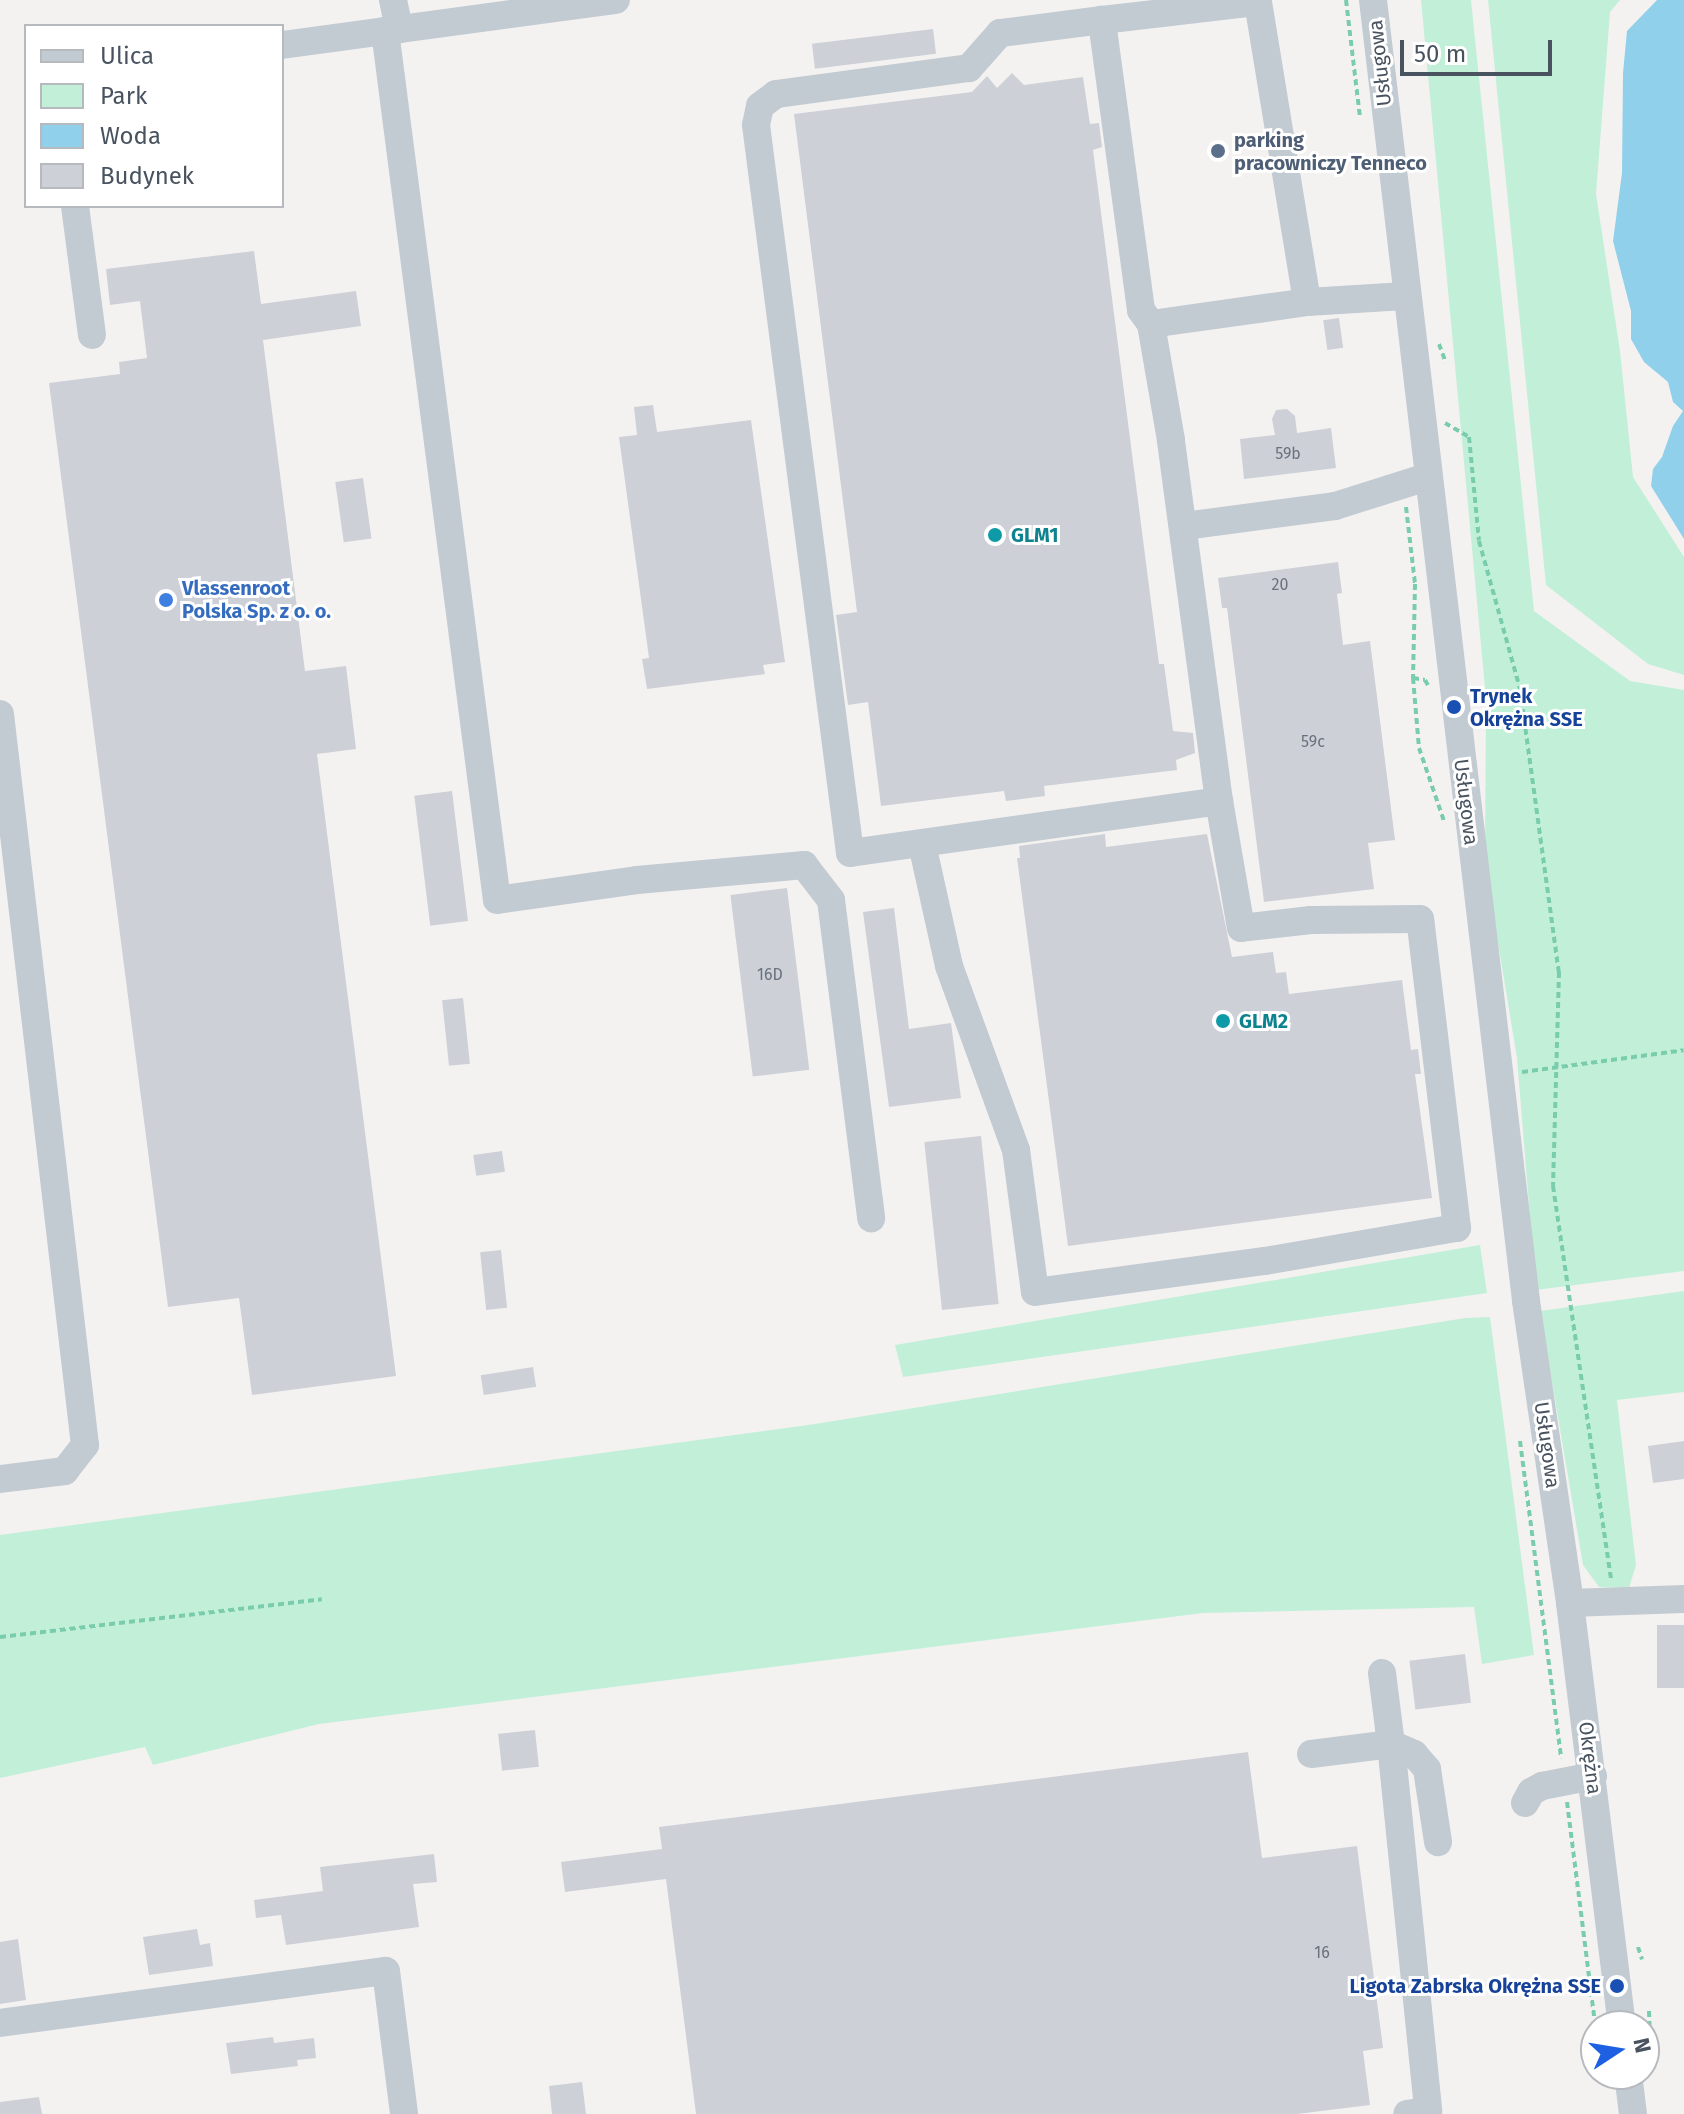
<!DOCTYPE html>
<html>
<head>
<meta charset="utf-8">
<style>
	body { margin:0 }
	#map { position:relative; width:1684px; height:2114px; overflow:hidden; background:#f4f2f1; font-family:"Fira Sans",sans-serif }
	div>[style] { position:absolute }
	.green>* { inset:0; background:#c2efd8 }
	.water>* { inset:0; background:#90d0eb }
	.building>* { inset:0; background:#cdd0d7; transform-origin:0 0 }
	.path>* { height:4px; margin-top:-2px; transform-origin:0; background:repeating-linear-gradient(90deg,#7acdac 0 6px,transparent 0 10px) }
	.minor>* { height:28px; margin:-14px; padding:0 14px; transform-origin:14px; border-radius:14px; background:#c2cad2 }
	.dots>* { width:22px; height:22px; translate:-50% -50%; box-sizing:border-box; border:4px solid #fff; border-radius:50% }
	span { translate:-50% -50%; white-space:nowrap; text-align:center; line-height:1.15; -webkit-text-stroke:6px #fff; paint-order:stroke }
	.number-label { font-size:16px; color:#6a727d }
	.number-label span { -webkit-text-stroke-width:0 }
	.street-label { font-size:20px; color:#49535f }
	.service-label { font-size:20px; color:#4e5e75; font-weight:700 }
	.left { translate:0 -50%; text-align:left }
	.culture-label { font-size:20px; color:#0d838f; font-weight:700 }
	.shop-label { font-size:20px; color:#366cbe; font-weight:700 }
	.transit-label { font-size:20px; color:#164399; font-weight:700 }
	.right { translate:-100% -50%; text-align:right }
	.legend { position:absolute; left:24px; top:24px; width:260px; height:184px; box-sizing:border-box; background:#fff; border:2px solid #b6babf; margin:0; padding:10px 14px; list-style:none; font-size:24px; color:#49535f }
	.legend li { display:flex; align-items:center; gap:16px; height:40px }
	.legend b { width:40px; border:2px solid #b6babf }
	.north { position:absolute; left:1580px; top:2010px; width:80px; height:80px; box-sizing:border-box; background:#fff; border:2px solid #b6babf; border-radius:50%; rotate:78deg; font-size:22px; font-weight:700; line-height:32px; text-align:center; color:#49535f }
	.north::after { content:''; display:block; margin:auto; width:28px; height:36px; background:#1d61e2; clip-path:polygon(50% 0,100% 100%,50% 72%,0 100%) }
	.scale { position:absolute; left:1400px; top:40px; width:152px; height:36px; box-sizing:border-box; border:4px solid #49535f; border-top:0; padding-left:10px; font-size:24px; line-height:28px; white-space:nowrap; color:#49535f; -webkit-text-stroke:6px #fff; paint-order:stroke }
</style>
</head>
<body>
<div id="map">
	<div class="green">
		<div style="clip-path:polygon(1421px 0,1471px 0,1534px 611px,1630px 681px,1684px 690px,1684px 1271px,1536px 1290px,1517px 1058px,1485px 864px,1486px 699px)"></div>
		<div style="clip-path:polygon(1488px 0,1620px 0,1610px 12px,1596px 194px,1620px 351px,1633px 477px,1684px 557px,1684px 675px,1648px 664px,1546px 585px)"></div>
		<div style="clip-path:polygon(1480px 1245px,1487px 1293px,903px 1377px,895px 1345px)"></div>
		<div style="clip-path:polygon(1684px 1291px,1684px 1392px,1617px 1400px,1636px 1565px,1629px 1588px,1599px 1587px,1583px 1565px,1540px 1311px)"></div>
		<div style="clip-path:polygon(1490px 1317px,1534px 1655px,1482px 1664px,1474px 1607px,1203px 1613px,319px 1724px,153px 1765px,145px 1747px,0 1778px,0 1535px,815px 1424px,1465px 1318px)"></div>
	</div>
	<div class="water">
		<div style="clip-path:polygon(1657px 0,1684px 0,1684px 539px,1651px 486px,1653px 469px,1662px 457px,1673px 426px,1683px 411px,1673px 402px,1668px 382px,1644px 362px,1631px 339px,1631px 311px,1613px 241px,1622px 173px,1623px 73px,1627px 31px)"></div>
	</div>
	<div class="building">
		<div style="left:933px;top:29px;width:25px;height:122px;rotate:83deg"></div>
		<div style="clip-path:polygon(1012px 73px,1024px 85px,1083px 77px,1090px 124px,1099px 123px,1102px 147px,1093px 150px,1159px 664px,1164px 664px,1173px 731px,1193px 733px,1195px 753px,1176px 760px,1177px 770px,1044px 786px,1045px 796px,1006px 801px,1004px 791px,881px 806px,868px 702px,848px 705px,836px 615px,857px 612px,794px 114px,972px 92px,987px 76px,997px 88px)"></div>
		<div style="clip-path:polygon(254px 251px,261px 304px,356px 291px,361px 326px,263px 340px,305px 671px,346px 666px,356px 749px,317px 754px,396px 1376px,252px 1395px,239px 1298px,168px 1307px,49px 383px,120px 374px,119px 362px,147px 358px,140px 301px,110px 305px,106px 269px)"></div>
		<div style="left:1339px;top:318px;width:30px;height:16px;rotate:82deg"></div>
		<div style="clip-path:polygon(653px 405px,657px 432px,751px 420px,785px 662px,763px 665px,765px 674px,647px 689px,642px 659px,649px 658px,619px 437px,637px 435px,634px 407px)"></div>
		<div style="clip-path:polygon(1287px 409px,1295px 416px,1297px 433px,1331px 428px,1336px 468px,1244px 479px,1240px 439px,1275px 435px,1272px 419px,1276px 410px)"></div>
		<div style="left:363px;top:478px;width:61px;height:28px;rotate:82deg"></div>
		<div style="clip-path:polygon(1338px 562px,1342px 593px,1337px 594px,1343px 645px,1370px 641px,1395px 840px,1368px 843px,1374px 889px,1264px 902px,1227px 608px,1222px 608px,1218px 578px)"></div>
		<div style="left:452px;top:791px;width:131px;height:38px;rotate:83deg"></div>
		<div style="clip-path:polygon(1105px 834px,1106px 847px,1207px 834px,1232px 957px,1273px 952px,1276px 973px,1286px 972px,1289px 994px,1402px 980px,1411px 1050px,1418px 1049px,1421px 1074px,1415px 1074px,1432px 1198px,1068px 1246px,1017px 858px,1020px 858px,1019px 846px)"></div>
		<div style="left:787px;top:888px;width:183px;height:57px;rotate:83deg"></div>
		<div style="clip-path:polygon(894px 908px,909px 1029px,951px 1023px,961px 1098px,889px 1107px,863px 912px)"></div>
		<div style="left:463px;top:998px;width:66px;height:21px;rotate:84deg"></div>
		<div style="left:981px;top:1136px;width:169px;height:57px;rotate:84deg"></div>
		<div style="left:502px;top:1151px;width:21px;height:29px;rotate:82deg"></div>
		<div style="left:501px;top:1250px;width:58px;height:21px;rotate:84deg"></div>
		<div style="left:533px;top:1367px;width:20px;height:53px;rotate:81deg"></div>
		<div style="clip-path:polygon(1684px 1441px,1684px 1479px,1653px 1483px,1648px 1446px)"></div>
		<div style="left:1684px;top:1625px;width:63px;height:27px;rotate:90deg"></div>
		<div style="left:1465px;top:1654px;width:49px;height:56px;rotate:83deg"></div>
		<div style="left:535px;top:1730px;width:37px;height:37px;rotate:84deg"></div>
		<div style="clip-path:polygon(1248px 1752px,1262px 1858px,1357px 1846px,1383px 2048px,1363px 2051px,1370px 2105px,1297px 2114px,696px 2114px,666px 1879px,565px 1892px,561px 1862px,662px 1849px,659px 1827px)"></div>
		<div style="clip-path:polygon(434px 1854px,437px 1882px,413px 1884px,419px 1927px,286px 1945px,281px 1915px,256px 1918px,254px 1900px,323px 1891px,320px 1867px)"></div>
		<div style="clip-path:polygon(197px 1929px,200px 1945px,210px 1943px,213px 1966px,149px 1975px,143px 1937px)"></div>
		<div style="clip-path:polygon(18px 1939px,26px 2000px,0 2004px,0 1942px)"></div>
		<div style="clip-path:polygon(273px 2037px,274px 2043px,314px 2038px,316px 2058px,297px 2060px,298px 2066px,231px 2074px,226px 2043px)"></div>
		<div style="clip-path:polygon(582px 2082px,586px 2114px,552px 2114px,549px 2086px)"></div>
		<div style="clip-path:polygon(39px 2097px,42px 2114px,0 2114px,0 2102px)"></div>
	</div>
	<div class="path">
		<div style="left:1346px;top:0;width:118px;rotate:83.2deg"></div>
		<div style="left:1439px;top:344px;width:20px;rotate:70deg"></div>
		<div style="left:1445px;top:423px;width:28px;rotate:30deg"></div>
		<div style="left:1469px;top:437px;width:104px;rotate:84.5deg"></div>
		<div style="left:1479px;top:541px;width:154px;rotate:74.5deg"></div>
		<div style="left:1520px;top:689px;width:286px;rotate:82.2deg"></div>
		<div style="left:1559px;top:972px;width:214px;rotate:91.6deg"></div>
		<div style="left:1553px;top:1186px;width:397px;rotate:81.6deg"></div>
		<div style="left:1406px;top:507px;width:78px;rotate:83.3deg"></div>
		<div style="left:1415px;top:584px;width:94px;rotate:91.2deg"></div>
		<div style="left:1413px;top:678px;width:70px;rotate:85.1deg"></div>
		<div style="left:1419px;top:748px;width:77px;rotate:71.1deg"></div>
		<div style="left:1413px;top:678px;width:12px;rotate:9deg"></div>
		<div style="left:1425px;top:680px;width:8px;rotate:60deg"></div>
		<div style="left:1522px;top:1072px;width:163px;rotate:-7.7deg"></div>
		<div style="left:1520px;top:1441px;width:320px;rotate:82.6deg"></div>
		<div style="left:0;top:1637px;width:324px;rotate:-6.7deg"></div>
		<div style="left:1567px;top:1802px;width:224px;rotate:82.8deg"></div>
		<div style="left:1638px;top:1947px;width:13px;rotate:72deg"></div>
		<div style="left:1649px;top:2011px;width:53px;rotate:87.8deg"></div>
	</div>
	<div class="minor">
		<div style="left:393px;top:0;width:30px;rotate:78deg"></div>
		<div style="left:1373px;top:0;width:1310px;rotate:83.29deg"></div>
		<div style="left:1526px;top:1301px;width:305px;rotate:81.7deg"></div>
		<div style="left:1570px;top:1603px;width:426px;rotate:83deg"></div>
		<div style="left:1102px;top:20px;width:157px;rotate:-6.6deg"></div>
		<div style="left:1258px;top:2px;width:304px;rotate:80.7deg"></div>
		<div style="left:385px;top:31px;width:876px;rotate:82.66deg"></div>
		<div style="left:497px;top:900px;width:141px;rotate:-8.1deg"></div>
		<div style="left:637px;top:880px;width:168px;rotate:-5.1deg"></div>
		<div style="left:804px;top:865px;width:44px;rotate:52.4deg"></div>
		<div style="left:831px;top:900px;width:321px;rotate:82.8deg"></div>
		<div style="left:282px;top:45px;width:337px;rotate:-7.7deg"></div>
		<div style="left:75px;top:206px;width:130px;rotate:82.5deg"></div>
		<div style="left:1151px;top:324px;width:158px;rotate:-8deg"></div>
		<div style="left:1307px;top:302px;width:98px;rotate:-3.5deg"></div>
		<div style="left:1184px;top:526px;width:152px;rotate:-7.5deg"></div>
		<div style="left:1335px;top:506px;width:96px;rotate:-17.5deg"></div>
		<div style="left:0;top:714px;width:736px;rotate:83.37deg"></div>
		<div style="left:85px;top:1445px;width:33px;rotate:128deg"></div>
		<div style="left:65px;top:1471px;width:65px;rotate:173deg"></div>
		<div style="left:922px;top:844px;width:125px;rotate:77.5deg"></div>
		<div style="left:949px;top:966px;width:196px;rotate:70deg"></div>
		<div style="left:1016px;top:1150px;width:143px;rotate:82.4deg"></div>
		<div style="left:1035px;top:1292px;width:232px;rotate:-7.7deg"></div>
		<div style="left:1265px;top:1261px;width:195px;rotate:-9.8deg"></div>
		<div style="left:1457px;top:1228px;width:311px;rotate:-96.8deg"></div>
		<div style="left:1420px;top:919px;width:109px;rotate:179.5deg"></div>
		<div style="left:1311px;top:920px;width:70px;rotate:173.5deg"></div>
		<div style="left:1241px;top:928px;width:129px;rotate:-99.8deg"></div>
		<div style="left:1219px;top:801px;width:364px;rotate:-97.6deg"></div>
		<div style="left:1171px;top:440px;width:118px;rotate:-99.8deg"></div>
		<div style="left:1151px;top:324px;width:17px;rotate:-126deg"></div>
		<div style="left:1141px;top:310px;width:293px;rotate:-97.7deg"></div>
		<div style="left:1102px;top:20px;width:103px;rotate:172.7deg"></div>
		<div style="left:1000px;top:33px;width:47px;rotate:131.5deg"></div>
		<div style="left:969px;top:68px;width:195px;rotate:172.3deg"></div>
		<div style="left:776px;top:94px;width:20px;rotate:143deg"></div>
		<div style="left:760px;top:106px;width:19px;rotate:102deg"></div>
		<div style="left:756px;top:125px;width:734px;rotate:82.64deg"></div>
		<div style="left:850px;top:853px;width:373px;rotate:-8deg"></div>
		<div style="left:1570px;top:1603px;width:114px;rotate:-2deg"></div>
		<div style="left:1382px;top:1673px;width:72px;rotate:82.8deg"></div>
		<div style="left:1391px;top:1744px;width:25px;rotate:23deg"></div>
		<div style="left:1414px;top:1754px;width:20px;rotate:49deg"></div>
		<div style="left:1427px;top:1769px;width:74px;rotate:81.4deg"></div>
		<div style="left:1311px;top:1754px;width:81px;rotate:-7.1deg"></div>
		<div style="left:1391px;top:1744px;width:369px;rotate:84.2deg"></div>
		<div style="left:1428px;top:2111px;width:21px;rotate:172deg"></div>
		<div style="left:1525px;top:1803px;width:13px;rotate:-61deg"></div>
		<div style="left:1531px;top:1792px;width:13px;rotate:-29deg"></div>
		<div style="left:1542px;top:1786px;width:52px;rotate:-11.1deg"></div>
		<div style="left:0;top:2023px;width:389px;rotate:-7.7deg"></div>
		<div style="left:386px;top:1971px;width:144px;rotate:82.8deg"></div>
		<div style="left:1628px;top:2074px;width:40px;rotate:82.9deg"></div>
	</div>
	<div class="dots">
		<div style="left:1218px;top:151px;background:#5c6f8a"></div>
		<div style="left:995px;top:535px;background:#0f9aa8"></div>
		<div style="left:166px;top:600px;background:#3f7fe0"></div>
		<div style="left:1454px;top:707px;background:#1a4fb4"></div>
		<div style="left:1223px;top:1021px;background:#0f9aa8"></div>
		<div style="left:1617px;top:1986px;background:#1a4fb4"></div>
	</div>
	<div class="number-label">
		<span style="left:1288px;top:454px">59b</span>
		<span style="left:1280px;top:585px">20</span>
		<span style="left:1313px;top:742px">59c</span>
		<span style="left:770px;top:975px">16D</span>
		<span style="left:1322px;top:1953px">16</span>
	</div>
	<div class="street-label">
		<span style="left:1380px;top:63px;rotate:-96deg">Usługowa</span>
		<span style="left:1466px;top:802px;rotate:83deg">Usługowa</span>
		<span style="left:1547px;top:1445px;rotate:82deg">Usługowa</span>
		<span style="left:1590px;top:1758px;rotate:83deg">Okrężna</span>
	</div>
	<div class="service-label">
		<span class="left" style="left:1234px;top:152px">parking<br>pracowniczy Tenneco</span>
	</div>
	<div class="culture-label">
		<span class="left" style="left:1011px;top:535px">GLM1</span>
		<span class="left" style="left:1239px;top:1021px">GLM2</span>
	</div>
	<div class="shop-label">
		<span class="left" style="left:182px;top:600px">Vlassenroot<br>Polska Sp. z o. o.</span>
	</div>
	<div class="transit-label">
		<span class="left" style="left:1470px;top:708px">Trynek<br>Okrężna SSE</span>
		<span class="right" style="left:1601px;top:1986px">Ligota Zabrska Okrężna SSE</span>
	</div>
	<ul class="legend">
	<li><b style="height:10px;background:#c2cad2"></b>Ulica</li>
	<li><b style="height:22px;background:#c2efd8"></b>Park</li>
	<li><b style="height:22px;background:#90d0eb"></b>Woda</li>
	<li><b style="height:22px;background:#cdd0d7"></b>Budynek</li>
	</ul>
	<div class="north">N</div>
	<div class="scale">50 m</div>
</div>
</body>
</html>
